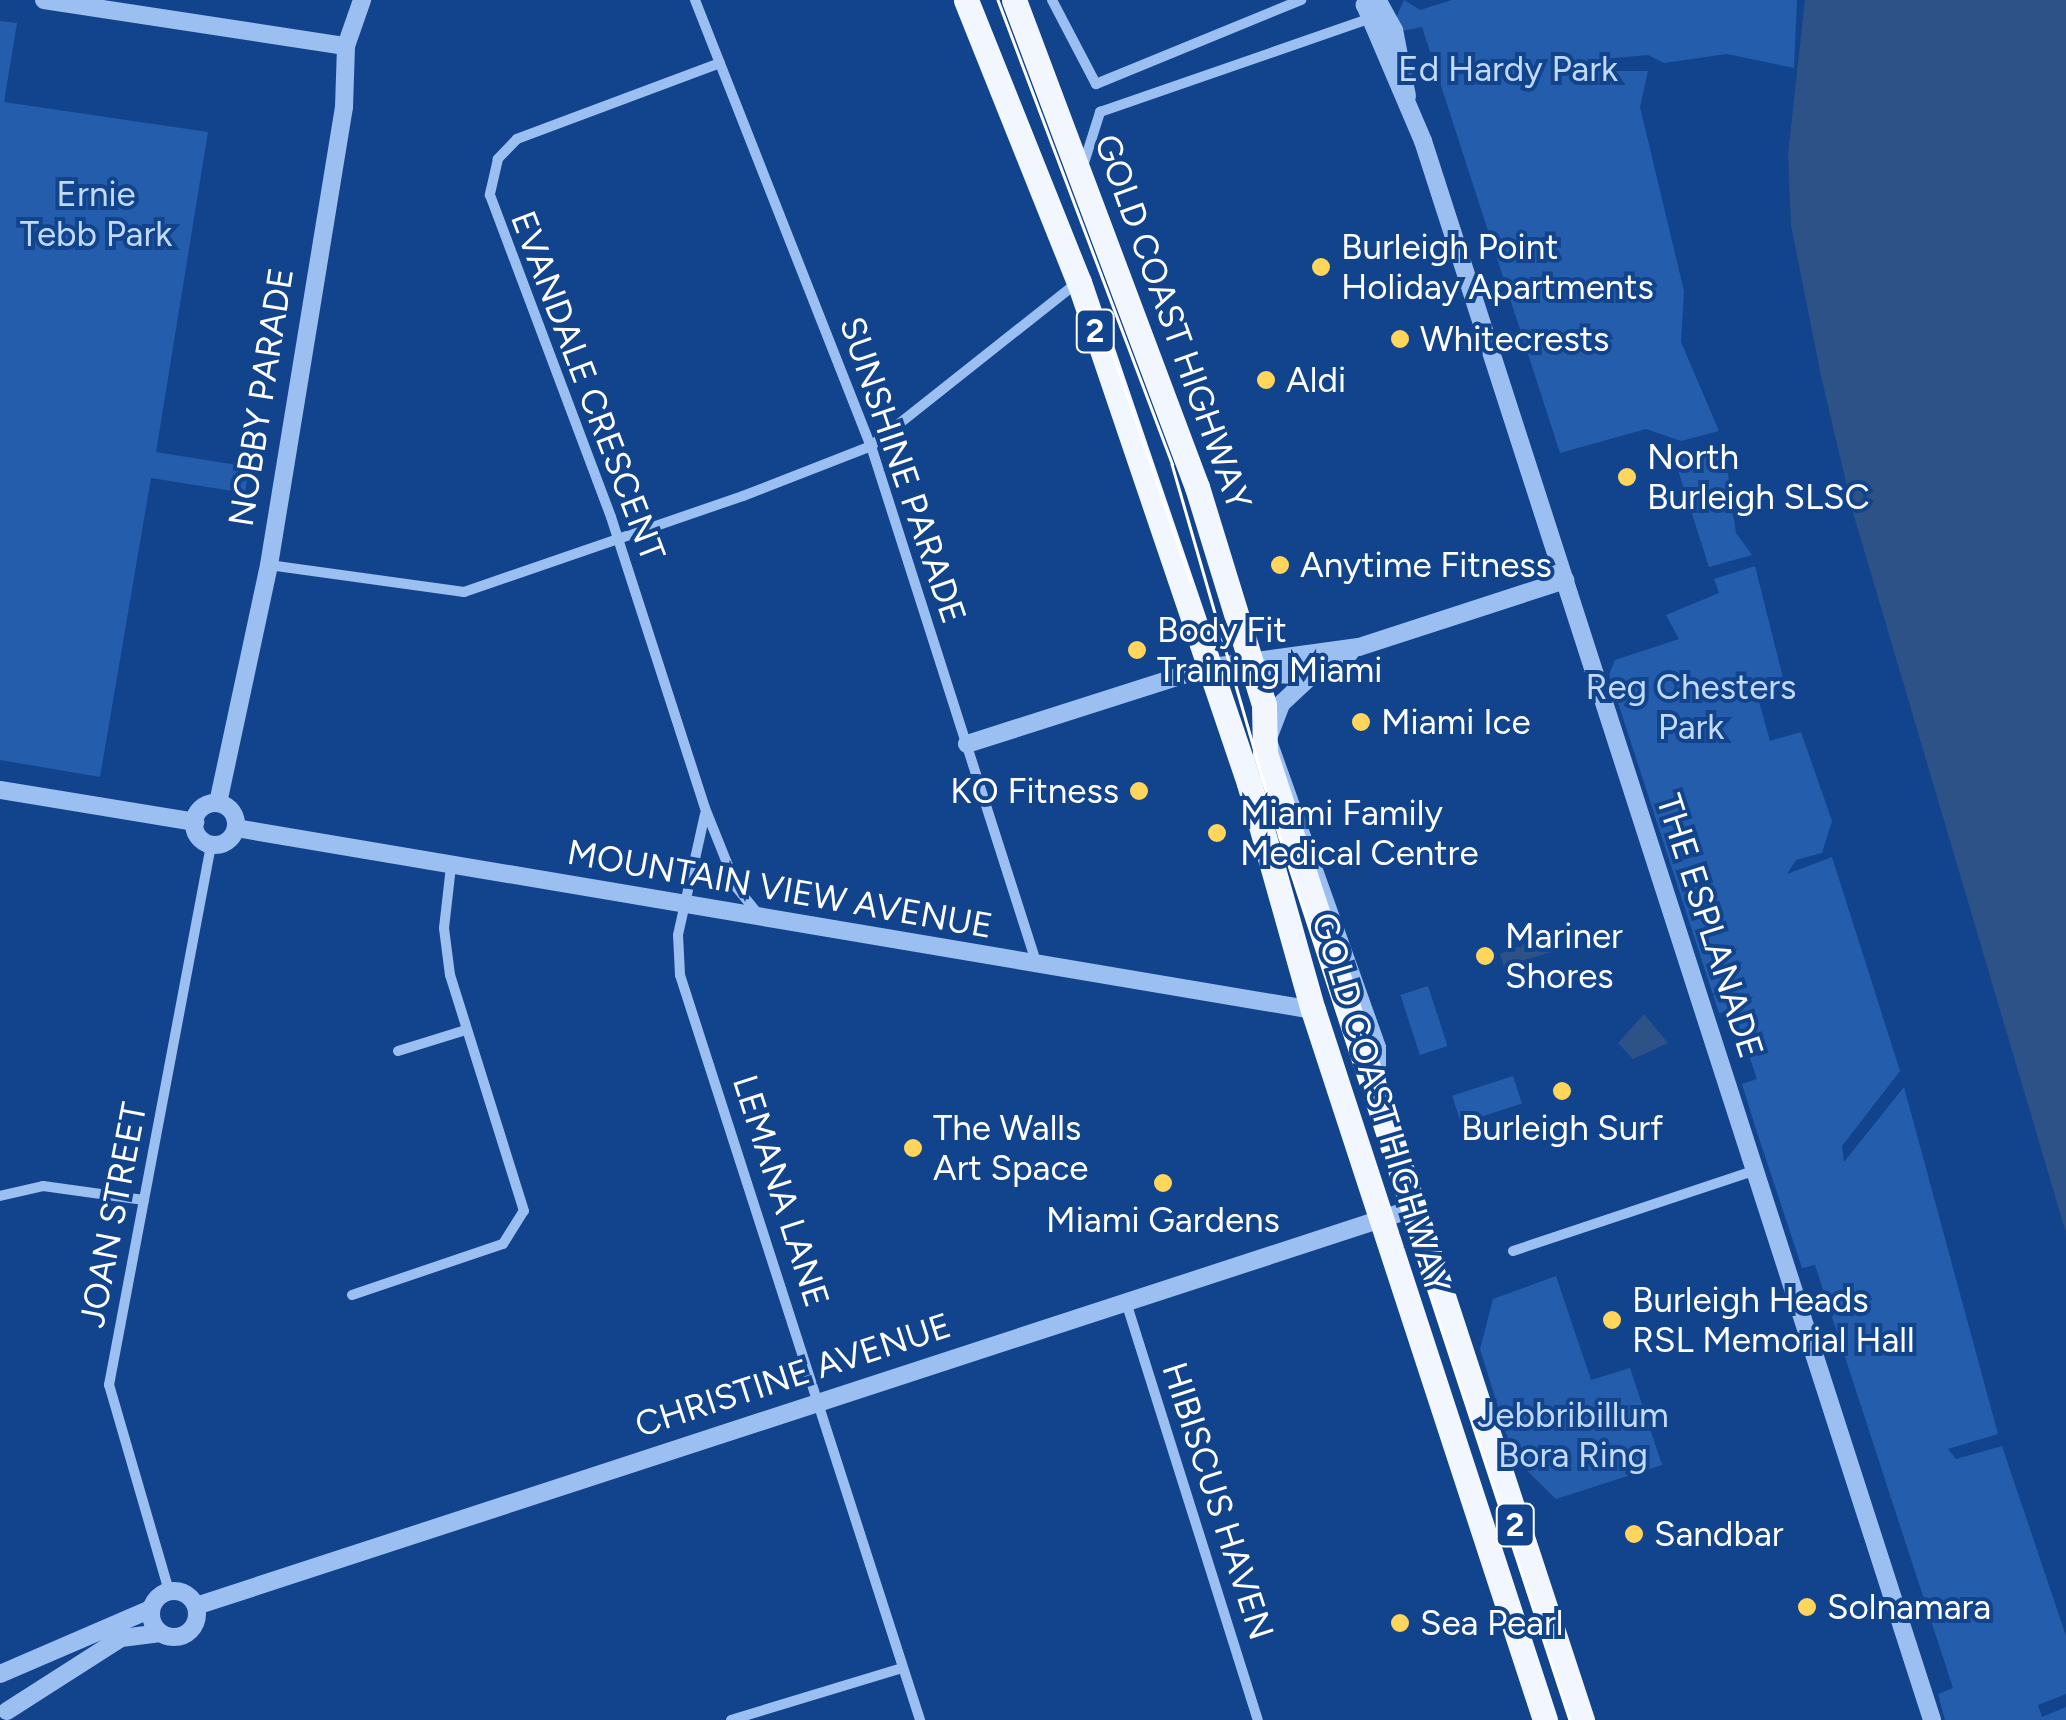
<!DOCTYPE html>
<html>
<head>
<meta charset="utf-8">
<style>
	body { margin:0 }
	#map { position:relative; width:2066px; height:1720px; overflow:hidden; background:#12448d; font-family:Figtree,sans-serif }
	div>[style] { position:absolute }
	.green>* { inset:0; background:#245dac; transform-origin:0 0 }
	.water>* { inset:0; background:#2d5288 }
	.minor>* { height:10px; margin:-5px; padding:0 5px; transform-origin:5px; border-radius:5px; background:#9bbff1 }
	.tertiary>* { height:18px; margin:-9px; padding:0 9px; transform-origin:9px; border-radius:9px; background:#9bbff1 }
	.tertiary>.ring { margin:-9px; padding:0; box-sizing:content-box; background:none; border:18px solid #9bbff1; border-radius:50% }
	.trunk>* { height:25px; margin:-12.5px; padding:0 12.5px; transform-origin:12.5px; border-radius:12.5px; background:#f2f6ff }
	.tram>* { height:2.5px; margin:-1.25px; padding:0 1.25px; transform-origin:1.25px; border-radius:1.25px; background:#fff }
	.dots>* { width:28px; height:28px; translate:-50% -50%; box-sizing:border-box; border:5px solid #12448d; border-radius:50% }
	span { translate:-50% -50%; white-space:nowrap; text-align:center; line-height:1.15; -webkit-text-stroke:8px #12448d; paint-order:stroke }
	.shield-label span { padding:2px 8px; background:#12448d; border:2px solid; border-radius:8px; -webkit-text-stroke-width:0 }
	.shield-label { font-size:32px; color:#fff; font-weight:700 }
	.park-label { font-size:35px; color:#c2dafc }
	.poi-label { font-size:35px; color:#fff }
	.left { translate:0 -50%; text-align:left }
	.right { translate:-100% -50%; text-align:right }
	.street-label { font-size:35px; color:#fff }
</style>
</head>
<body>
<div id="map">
	<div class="green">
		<div style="clip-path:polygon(1404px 0,1420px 10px,1452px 0,1797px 0,1794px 68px,1727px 54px,1664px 63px,1648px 55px,1593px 60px,1578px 71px,1648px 71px,1640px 107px,1684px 291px,1681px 342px,1719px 431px,1681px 441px,1646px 429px,1560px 453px,1422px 27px,1402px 31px,1396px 18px)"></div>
		<div style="clip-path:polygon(0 21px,17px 23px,4px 102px,208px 132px,156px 452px,249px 467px,245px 493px,151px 478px,100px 777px,0 760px)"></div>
		<div style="clip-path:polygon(1724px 445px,1736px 533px,1752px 555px,1709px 567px,1674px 458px)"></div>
		<div style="clip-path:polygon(1755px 566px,1784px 682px,1756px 691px,1770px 741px,1801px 732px,1832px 821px,1822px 853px,1796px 860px,1787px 874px,1832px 857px,1900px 1071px,1842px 1146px,1844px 1162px,1904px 1087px,1998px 1434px,1948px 1449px,1956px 1459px,2002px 1446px,2066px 1636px,2066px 1694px,2038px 1705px,2042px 1717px,2066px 1707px,2066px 1720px,1945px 1720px,1938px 1694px,1953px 1688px,1815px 1265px,1802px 1268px,1755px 1126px,1742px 1084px,1757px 1079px,1734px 1010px,1719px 1013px,1609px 675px,1615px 660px,1679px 639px,1666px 615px,1719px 593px,1714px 579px)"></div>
		<div style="left:1428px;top:986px;width:63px;height:29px;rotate:72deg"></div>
		<div style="left:1513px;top:1076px;width:29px;height:64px;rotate:72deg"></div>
		<div style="clip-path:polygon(1556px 1276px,1591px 1380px,1630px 1368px,1662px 1465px,1556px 1499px,1514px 1458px,1480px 1349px,1493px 1299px)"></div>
	</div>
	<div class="water">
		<div style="clip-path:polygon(1805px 0,2066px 0,2066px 1233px,1854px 516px,1821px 376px,1791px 225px,1788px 154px)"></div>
		<div style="clip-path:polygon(1547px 934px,1551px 952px,1504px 967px,1500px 954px)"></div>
		<div style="clip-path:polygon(1644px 1014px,1668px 1043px,1633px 1059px,1618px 1043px)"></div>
	</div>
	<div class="minor">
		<div style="left:695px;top:0;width:479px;rotate:68.5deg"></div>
		<div style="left:871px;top:446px;width:545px;rotate:72.26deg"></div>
		<div style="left:1052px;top:0;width:95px;rotate:62.4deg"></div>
		<div style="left:1096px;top:84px;width:222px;rotate:-22.3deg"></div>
		<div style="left:720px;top:63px;width:217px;rotate:159.5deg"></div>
		<div style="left:517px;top:139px;width:28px;rotate:134deg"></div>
		<div style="left:498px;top:159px;width:37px;rotate:103deg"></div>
		<div style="left:490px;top:195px;width:344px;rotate:69.4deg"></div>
		<div style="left:611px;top:517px;width:306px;rotate:72.1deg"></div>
		<div style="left:705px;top:808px;width:86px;rotate:68.2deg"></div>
		<div style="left:737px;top:888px;width:35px;rotate:51deg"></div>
		<div style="left:1083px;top:166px;width:57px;rotate:-72.5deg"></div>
		<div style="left:1100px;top:112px;width:287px;rotate:-19.1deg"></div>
		<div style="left:269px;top:565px;width:197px;rotate:7.9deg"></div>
		<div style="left:464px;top:592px;width:295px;rotate:-19deg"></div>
		<div style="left:743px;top:496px;width:137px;rotate:-21.3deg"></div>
		<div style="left:871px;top:446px;width:264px;rotate:-38.4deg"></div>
		<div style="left:1269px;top:732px;width:334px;rotate:70.4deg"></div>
		<div style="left:1381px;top:1047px;width:36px;rotate:90deg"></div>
		<div style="left:705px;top:814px;width:124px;rotate:102.6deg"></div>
		<div style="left:678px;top:935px;width:40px;rotate:87.1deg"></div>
		<div style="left:680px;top:975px;width:783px;rotate:72.14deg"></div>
		<div style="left:398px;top:1051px;width:71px;rotate:-17.2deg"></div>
		<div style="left:0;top:1196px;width:44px;rotate:-13.1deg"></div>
		<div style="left:43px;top:1186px;width:102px;rotate:7.9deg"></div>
		<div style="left:1513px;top:1251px;width:254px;rotate:-18.4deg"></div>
		<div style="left:352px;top:1295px;width:159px;rotate:-18.7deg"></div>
		<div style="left:503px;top:1244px;width:39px;rotate:-58deg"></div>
		<div style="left:524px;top:1211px;width:247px;rotate:-107.4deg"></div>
		<div style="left:450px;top:975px;width:47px;rotate:-97.3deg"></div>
		<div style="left:444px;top:928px;width:61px;rotate:-83.5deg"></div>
		<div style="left:1126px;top:1302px;width:438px;rotate:72.5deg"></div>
		<div style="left:169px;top:1591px;width:215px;rotate:-106.2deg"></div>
		<div style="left:109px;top:1385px;width:550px;rotate:-79.3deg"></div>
		<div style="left:731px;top:1720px;width:179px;rotate:-16.9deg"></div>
	</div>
	<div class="tertiary">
		<div style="left:44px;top:0;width:305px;rotate:8.7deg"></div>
		<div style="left:1407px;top:96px;width:67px;rotate:-101.1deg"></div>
		<div style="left:1394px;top:30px;width:33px;rotate:-119deg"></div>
		<div style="left:1378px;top:1px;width:14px;rotate:163deg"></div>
		<div style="left:1365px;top:5px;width:148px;rotate:66.9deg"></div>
		<div style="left:1423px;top:141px;width:1659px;rotate:72.13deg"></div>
		<div style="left:1247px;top:673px;width:49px;rotate:2.3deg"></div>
		<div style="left:1296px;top:675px;width:58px;rotate:-22.2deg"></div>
		<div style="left:1270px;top:733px;width:31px;rotate:-69deg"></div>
		<div style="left:1281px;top:704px;width:42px;rotate:-43.1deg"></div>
		<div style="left:967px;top:744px;width:250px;rotate:-17.7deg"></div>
		<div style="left:1205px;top:668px;width:155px;rotate:-7.8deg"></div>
		<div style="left:1359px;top:647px;width:217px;rotate:-18deg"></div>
		<div style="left:0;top:790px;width:198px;rotate:9.3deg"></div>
		<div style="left:218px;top:803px;width:243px;rotate:-77.9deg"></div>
		<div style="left:269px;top:565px;width:464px;rotate:-80.7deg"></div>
		<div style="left:344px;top:107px;width:61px;rotate:-88.1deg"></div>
		<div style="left:346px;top:46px;width:49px;rotate:-70.8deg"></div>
		<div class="ring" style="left:194px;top:803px;width:24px;height:24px"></div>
		<div style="left:236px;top:828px;width:1092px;rotate:9.59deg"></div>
		<div class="ring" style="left:151px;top:1591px;width:28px;height:28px"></div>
		<div style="left:196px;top:1606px;width:1279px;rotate:-18.08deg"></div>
		<div style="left:0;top:1674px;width:164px;rotate:-23.3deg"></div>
		<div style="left:7px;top:1711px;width:135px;rotate:-32.6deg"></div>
		<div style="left:121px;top:1638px;width:38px;rotate:-7deg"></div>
	</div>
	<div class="trunk">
		<div style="left:966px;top:0;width:304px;rotate:68.2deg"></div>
		<div style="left:1079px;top:282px;width:529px;rotate:71.26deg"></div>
		<div style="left:1249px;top:783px;width:236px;rotate:74.3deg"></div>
		<div style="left:1313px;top:1010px;width:747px;rotate:71.9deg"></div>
		<div style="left:1014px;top:0;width:520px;rotate:69.41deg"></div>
		<div style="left:1197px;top:487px;width:228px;rotate:72.9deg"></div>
		<div style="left:1264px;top:705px;width:48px;rotate:88.8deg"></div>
		<div style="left:1265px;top:753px;width:1018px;rotate:71.85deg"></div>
	</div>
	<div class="tram">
		<div style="left:998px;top:0;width:496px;rotate:69.4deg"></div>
		<div style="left:1172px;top:464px;width:389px;rotate:73.9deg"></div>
		<div style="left:1280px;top:838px;width:928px;rotate:71.8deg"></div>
		<div style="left:1097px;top:307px;width:290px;rotate:71.1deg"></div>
	</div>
	<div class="dots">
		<div style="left:1321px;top:267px;background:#ffd55b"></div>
		<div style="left:1400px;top:339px;background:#ffd55b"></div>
		<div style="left:1266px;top:380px;background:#ffd55b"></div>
		<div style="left:1627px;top:477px;background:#ffd55b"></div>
		<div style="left:1280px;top:565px;background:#ffd55b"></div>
		<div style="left:1137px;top:650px;background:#ffd55b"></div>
		<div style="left:1361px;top:722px;background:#ffd55b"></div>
		<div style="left:1139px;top:791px;background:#ffd55b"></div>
		<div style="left:1217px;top:833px;background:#ffd55b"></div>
		<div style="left:1485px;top:956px;background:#ffd55b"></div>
		<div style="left:1562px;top:1091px;background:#ffd55b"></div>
		<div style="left:913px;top:1148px;background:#ffd55b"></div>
		<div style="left:1163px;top:1183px;background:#ffd55b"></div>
		<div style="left:1612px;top:1320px;background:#ffd55b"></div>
		<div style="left:1634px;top:1534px;background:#ffd55b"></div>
		<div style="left:1807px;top:1607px;background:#ffd55b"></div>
		<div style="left:1400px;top:1623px;background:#ffd55b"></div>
	</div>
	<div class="shield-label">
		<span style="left:1095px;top:331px">2</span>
		<span style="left:1515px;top:1525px">2</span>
	</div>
	<div class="park-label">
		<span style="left:1508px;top:69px">Ed Hardy Park</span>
		<span style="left:96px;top:214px">Ernie<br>Tebb Park</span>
		<span style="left:1691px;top:707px">Reg Chesters<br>Park</span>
		<span style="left:1573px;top:1435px">Jebbribillum<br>Bora Ring</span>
	</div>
	<div class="poi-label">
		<span class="left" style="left:1341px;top:267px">Burleigh Point<br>Holiday Apartments</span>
		<span class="left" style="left:1420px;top:339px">Whitecrests</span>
		<span class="left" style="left:1286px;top:380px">Aldi</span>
		<span class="left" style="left:1647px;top:477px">North<br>Burleigh SLSC</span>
		<span class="left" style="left:1300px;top:565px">Anytime Fitness</span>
		<span class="left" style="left:1157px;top:650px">Body Fit<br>Training Miami</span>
		<span class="left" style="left:1381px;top:722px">Miami Ice</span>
		<span class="right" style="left:1119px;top:791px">KO Fitness</span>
		<span class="left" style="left:1240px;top:833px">Miami Family<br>Medical Centre</span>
		<span class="left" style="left:1505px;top:956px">Mariner<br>Shores</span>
		<span class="left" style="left:933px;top:1148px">The Walls<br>Art Space</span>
		<span style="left:1562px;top:1128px">Burleigh Surf</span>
		<span style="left:1163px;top:1220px">Miami Gardens</span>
		<span class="left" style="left:1632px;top:1320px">Burleigh Heads<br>RSL Memorial Hall</span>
		<span class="left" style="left:1654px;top:1534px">Sandbar</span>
		<span class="left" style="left:1827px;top:1607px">Solnamara</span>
		<span class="left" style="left:1420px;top:1623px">Sea Pearl</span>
	</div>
	<div class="street-label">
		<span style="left:1173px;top:322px;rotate:70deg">GOLD COAST HIGHWAY</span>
		<span style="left:588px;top:386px;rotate:69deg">EVANDALE CRESCENT</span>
		<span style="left:261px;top:397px;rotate:-81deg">NOBBY PARADE</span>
		<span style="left:903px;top:470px;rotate:71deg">SUNSHINE PARADE</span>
		<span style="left:780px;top:889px;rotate:10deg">MOUNTAIN VIEW AVENUE</span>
		<span style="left:1710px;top:926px;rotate:72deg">THE ESPLANADE</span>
		<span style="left:1381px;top:1103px;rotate:73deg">GOLD COAST HIGHWAY</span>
		<span style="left:781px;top:1191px;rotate:72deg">LEMANA LANE</span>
		<span style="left:113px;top:1215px;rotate:-79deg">JOAN STREET</span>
		<span style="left:793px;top:1375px;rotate:-18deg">CHRISTINE AVENUE</span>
		<span style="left:1218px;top:1501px;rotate:72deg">HIBISCUS HAVEN</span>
	</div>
</div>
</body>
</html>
